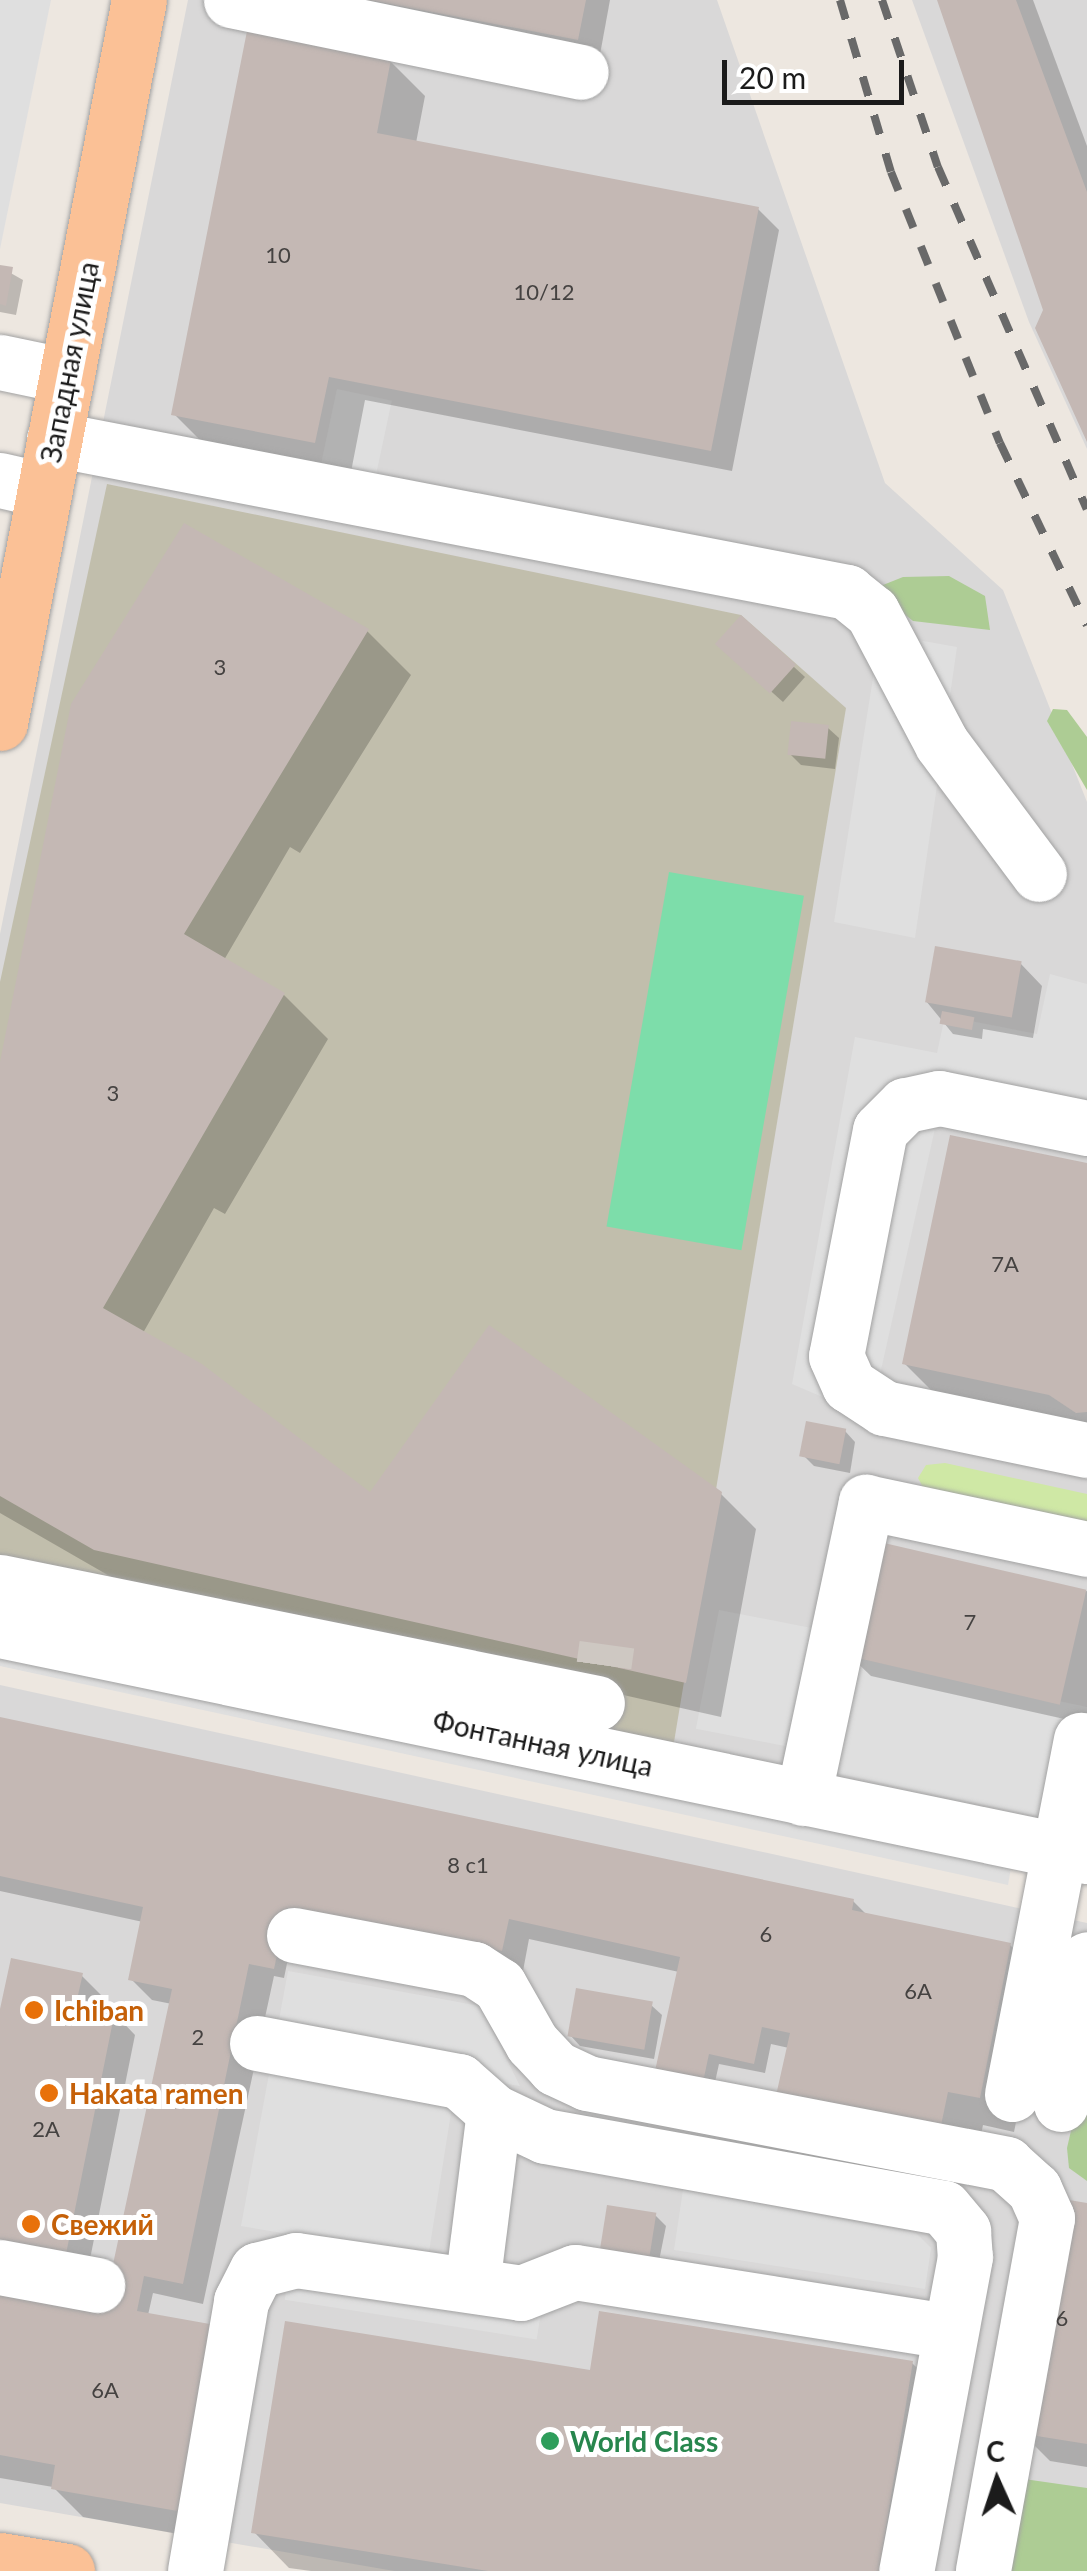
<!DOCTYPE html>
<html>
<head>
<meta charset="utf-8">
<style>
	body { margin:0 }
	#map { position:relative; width:1087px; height:2571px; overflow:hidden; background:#ede7e0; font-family:Lato,sans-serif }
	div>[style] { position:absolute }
	.residential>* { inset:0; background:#d9d8d8 }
	.construction>* { inset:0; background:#c1beac }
	.grass>* { inset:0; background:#cfe8a5 }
	.forest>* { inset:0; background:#adcc94 }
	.pitch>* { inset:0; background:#7dddaa; transform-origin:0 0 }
	.parking>* { inset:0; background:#dfdfdf; transform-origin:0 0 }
	.shadow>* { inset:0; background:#0003 }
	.building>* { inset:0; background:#c4b8b4; transform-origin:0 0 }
	.minor-tunnel>* { height:55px; margin-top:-27.5px; transform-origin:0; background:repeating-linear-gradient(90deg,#cec8c2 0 55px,transparent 0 83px) }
	.roads { filter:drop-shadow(0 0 2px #a2a2a2) drop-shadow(0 0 2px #a2a2a2) }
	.minor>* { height:55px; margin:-27.5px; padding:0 27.5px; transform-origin:27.5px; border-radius:27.5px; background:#fff }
	.major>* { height:55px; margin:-27.5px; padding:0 27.5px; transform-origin:27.5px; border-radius:27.5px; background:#fbc196 }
	.rail>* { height:8px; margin-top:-4px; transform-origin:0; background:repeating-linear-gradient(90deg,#696969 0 20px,transparent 0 40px) }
	.dots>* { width:28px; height:28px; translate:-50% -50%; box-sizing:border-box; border:5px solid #fff; border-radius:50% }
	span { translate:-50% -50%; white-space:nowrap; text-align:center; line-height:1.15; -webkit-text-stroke:10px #fff; paint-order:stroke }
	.number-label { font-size:22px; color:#454241 }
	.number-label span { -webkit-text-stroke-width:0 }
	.street-label { font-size:28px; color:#1b1b1b }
	.food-label { font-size:28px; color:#c56008; font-weight:700 }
	.left { translate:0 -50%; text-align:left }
	.leisure-label { font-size:28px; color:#27864d; font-weight:700 }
	.north { position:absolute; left:947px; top:2431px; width:100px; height:100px; -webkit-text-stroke:8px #fff; paint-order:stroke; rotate:357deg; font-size:28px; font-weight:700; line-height:40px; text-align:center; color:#1b1b1b }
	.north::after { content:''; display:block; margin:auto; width:35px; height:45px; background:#1b1b1b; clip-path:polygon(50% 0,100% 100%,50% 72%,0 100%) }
	.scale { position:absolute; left:722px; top:60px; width:182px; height:45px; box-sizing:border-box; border:5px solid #1b1b1b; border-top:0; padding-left:12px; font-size:30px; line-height:35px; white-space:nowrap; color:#1b1b1b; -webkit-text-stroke:8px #fff; paint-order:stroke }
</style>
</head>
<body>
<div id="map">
	<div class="residential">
		<div style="clip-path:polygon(188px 0,717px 0,885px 483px,1003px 590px,1087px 802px,1087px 1842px,0 1620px,0 934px)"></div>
		<div style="clip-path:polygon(912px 0,1087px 0,1087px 449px,1029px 322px)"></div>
		<div style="clip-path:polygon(0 1685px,1087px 1923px,1087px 2571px,394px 2571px,0 2503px)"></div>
	</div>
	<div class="construction">
		<div style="clip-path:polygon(107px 484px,741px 615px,846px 708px,673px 1748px,0 1608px,0 982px)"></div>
	</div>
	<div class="grass">
		<div style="clip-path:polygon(945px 1463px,1087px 1494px,1087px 1528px,926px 1493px,918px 1478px,926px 1465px)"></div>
	</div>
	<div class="forest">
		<div style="clip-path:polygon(949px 576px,985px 596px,990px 630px,913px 621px,873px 589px,903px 577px)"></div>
		<div style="clip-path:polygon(1053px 709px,1067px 710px,1087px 737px,1087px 790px,1047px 721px)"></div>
		<div style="clip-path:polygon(1087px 2062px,1087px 2181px,1069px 2168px,1067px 2148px)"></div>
		<div style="clip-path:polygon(1024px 2479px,1087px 2488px,1087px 2571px,999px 2571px)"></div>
	</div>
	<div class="pitch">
		<div style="left:669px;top:872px;width:137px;height:360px;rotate:10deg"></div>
	</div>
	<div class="parking">
		<div style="clip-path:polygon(0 0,51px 0,0 249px)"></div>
		<div style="left:337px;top:389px;width:56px;height:89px;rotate:12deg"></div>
		<div style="clip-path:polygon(881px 628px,884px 634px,957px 647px,915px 938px,834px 922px)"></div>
		<div style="clip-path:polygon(1050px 974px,1087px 984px,1087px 1147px,938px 1115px,879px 1379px,888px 1425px,792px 1384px,855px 1037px,937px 1053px,945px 1016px,1037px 1034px)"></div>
		<div style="left:719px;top:1610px;width:98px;height:121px;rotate:11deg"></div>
		<div style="clip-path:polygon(0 1631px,1015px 1845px,1008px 1885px,0 1666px)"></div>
		<div style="left:847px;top:1656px;width:246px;height:117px;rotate:12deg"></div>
		<div style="clip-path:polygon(288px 1971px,480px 2006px,520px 2086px,457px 2075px,428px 2258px,241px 2226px)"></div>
		<div style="clip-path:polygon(683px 2190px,916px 2233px,931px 2248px,925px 2289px,674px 2250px)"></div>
		<div style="left:289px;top:2273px;width:255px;height:27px;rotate:9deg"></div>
	</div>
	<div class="shadow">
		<div style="clip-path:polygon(296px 0,610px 0,599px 60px)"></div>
		<div style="clip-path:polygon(940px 0,1033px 0,1087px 146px,1087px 436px)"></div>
		<div style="clip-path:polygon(390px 61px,425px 96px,416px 143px,758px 209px,779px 230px,732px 471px,365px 400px,350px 477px,209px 449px,174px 414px)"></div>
		<div style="clip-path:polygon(0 267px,23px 280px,16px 315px,0 312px)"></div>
		<div style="clip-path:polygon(367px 631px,411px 675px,300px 853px,290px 847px,224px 960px,284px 995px,328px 1039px,225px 1214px,214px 1208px,143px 1333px,379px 1503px,721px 1494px,756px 1529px,721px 1717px,143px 1587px,139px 1593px,0 1513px,0 1073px)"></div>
		<div style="clip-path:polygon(729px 654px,794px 667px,805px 677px,783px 702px)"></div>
		<div style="clip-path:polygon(828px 728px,839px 738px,835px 769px,801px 765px,790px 754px)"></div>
		<div style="clip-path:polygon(1021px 964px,1042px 986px,1033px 1038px,983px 1029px,982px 1039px,953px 1034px,926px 1001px)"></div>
		<div style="clip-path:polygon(1087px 1166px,1087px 1430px,939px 1398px,904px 1363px)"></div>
		<div style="clip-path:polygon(845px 1431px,855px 1442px,850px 1473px,814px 1466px,803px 1455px)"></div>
		<div style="clip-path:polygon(1087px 1591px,1087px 1724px,871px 1676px,849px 1655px)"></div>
		<div style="clip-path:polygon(0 1719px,853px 1901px,868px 1916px,1010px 1945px,1045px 1980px,1014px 2132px,983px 2125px,974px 2169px,789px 2048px,771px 2044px,765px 2073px,719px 2064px,713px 2091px,668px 2081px,679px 1972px,529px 1939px,523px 1971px,295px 1925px,284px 1978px,274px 1976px,203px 2304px,153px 2293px,148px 2315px,217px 2541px,83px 2517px,53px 2487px,0 2478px,0 2288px,108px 2308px,172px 2004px,152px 2000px,131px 1979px,143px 1922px,0 1891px)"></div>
		<div style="clip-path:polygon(81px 1975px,103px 1997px,100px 2011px,114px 2013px,135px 2035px,86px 2279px,0 2262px,0 2017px)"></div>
		<div style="clip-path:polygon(651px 2005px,662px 2015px,654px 2059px,580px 2046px,570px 2035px)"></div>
		<div style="clip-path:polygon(1087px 2206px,1087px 2467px,1050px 2461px,1021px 2432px)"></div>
		<div style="clip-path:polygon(655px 2215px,666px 2226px,657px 2271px,612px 2263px)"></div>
		<div style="clip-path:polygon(912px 2363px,947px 2398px,919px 2571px,311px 2571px,289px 2568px,254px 2532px,592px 2372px)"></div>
	</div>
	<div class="building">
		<div style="clip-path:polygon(369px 0,586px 0,578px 40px)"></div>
		<div style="clip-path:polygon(937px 0,1016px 0,1087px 192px,1087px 442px,1035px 328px,1043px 310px)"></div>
		<div style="clip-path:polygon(247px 31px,391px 59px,377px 133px,759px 207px,711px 451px,329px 377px,315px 443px,171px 415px)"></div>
		<div style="clip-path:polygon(0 265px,13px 267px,6px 306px,0 304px)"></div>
		<div style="clip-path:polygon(184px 523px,369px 629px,184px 934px,285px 993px,103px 1308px,202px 1364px,370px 1492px,489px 1325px,722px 1492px,686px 1683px,94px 1550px,0 1496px,0 1062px,71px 704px)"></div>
		<div style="left:741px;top:615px;width:74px;height:39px;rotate:42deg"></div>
		<div style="left:791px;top:721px;width:38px;height:34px;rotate:6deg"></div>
		<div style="left:935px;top:946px;width:88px;height:57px;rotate:10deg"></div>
		<div style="left:942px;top:1011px;width:33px;height:13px;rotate:11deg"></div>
		<div style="clip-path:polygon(950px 1135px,1087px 1163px,1087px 1412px,1076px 1413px,1049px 1395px,902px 1364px)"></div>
		<div style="left:806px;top:1421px;width:41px;height:36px;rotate:11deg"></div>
		<div style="left:871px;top:1540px;width:221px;height:118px;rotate:13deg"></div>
		<div style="clip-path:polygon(0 1717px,854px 1899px,852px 1910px,1011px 1943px,980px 2098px,948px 2092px,939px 2135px,775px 2100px,790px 2033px,762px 2027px,754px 2064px,709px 2054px,703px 2082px,655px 2071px,680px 1957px,509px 1919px,502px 1951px,287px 1908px,274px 1969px,249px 1964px,183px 2284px,144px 2276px,137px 2311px,221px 2326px,189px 2513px,51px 2489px,55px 2465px,0 2455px,0 2286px,112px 2269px,172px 1989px,128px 1980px,143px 1907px,0 1876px)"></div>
		<div style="clip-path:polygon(11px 1958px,83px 1973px,76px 2004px,115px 2011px,65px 2259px,0 2246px,0 2009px)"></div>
		<div style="left:576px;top:1988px;width:78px;height:49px;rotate:10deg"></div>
		<div style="clip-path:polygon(1057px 2198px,1087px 2203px,1087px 2444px,1018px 2433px)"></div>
		<div style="left:607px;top:2205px;width:50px;height:49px;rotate:9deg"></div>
		<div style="clip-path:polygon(599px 2311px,913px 2361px,879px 2571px,488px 2571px,251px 2533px,285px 2321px,590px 2370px)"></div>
	</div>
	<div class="minor-tunnel">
		<div style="left:604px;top:1665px;width:21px;rotate:-82deg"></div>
	</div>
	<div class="roads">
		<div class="minor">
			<div style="left:231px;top:0;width:357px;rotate:11.6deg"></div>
			<div style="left:0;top:362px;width:68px;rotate:11.8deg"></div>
			<div style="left:54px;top:439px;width:808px;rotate:10.92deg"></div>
			<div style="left:847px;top:592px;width:32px;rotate:39deg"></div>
			<div style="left:872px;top:612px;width:149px;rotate:62.1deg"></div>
			<div style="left:942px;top:744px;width:162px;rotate:53.3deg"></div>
			<div style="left:0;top:480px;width:45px;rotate:12.8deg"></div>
			<div style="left:1087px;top:1128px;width:151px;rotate:-168.5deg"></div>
			<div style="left:939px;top:1098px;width:35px;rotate:168deg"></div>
			<div style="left:905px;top:1105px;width:35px;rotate:135deg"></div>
			<div style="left:880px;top:1130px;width:230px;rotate:101deg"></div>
			<div style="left:836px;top:1356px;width:32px;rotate:66deg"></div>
			<div style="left:849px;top:1385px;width:42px;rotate:33.3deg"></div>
			<div style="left:884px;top:1408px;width:207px;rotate:11.7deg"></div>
			<div style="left:0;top:1582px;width:609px;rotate:11.46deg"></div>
			<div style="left:0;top:1630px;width:1110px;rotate:11.75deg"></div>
			<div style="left:803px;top:1798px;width:303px;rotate:-78deg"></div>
			<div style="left:866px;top:1502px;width:226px;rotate:12deg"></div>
			<div style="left:294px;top:1935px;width:183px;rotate:10.7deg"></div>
			<div style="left:474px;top:1969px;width:30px;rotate:33deg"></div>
			<div style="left:499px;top:1985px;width:67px;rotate:60.4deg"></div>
			<div style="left:532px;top:2043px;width:34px;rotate:47deg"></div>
			<div style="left:555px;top:2068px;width:35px;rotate:25deg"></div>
			<div style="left:587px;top:2083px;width:427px;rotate:10.9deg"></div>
			<div style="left:1006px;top:2164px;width:38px;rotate:42deg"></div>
			<div style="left:1034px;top:2189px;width:32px;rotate:66deg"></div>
			<div style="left:1047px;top:2218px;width:359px;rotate:100.3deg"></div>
			<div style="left:257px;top:2043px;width:206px;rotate:10.7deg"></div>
			<div style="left:459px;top:2081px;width:47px;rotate:41.5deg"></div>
			<div style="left:494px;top:2112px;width:56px;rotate:25.2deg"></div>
			<div style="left:545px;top:2136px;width:405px;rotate:10.2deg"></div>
			<div style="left:944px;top:2208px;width:30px;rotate:50deg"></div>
			<div style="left:963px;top:2231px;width:26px;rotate:86deg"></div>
			<div style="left:965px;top:2257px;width:319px;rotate:100.6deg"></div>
			<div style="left:1012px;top:2094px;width:361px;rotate:-79deg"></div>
			<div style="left:1061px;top:2104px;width:147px;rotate:-79.8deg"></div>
			<div style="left:0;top:2267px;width:99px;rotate:10.5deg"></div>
			<div style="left:472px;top:2285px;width:174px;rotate:-82.8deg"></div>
			<div style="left:195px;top:2571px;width:274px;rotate:-80.3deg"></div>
			<div style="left:241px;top:2301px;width:35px;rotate:-63deg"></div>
			<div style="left:257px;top:2270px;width:40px;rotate:-14.4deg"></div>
			<div style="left:296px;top:2260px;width:227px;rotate:8.3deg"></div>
			<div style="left:521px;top:2293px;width:58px;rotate:-21.3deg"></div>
			<div style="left:575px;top:2272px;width:379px;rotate:9deg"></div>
		</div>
		<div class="major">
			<div style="left:0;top:723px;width:736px;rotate:-79.12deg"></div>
			<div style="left:0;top:2560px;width:68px;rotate:9.3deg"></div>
		</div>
	</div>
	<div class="rail">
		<div style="left:840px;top:0;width:179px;rotate:73.5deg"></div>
		<div style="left:891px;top:172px;width:292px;rotate:68.1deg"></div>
		<div style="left:1000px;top:443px;width:202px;rotate:64.5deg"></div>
		<div style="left:882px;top:0;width:176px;rotate:71.5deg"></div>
		<div style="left:938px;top:167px;width:373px;rotate:66.5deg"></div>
	</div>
	<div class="dots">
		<div style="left:34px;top:2010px;background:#e8710a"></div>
		<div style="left:49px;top:2093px;background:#e8710a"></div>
		<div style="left:31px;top:2224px;background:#e8710a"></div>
		<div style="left:550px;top:2441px;background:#2e9e5b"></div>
	</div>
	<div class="number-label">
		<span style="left:278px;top:255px">10</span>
		<span style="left:544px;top:292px">10/12</span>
		<span style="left:220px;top:667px">3</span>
		<span style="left:113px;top:1093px">3</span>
		<span style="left:1005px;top:1264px">7А</span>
		<span style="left:970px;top:1622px">7</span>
		<span style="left:468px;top:1865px">8 с1</span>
		<span style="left:766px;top:1934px">6</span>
		<span style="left:918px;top:1991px">6А</span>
		<span style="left:198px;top:2037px">2</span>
		<span style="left:46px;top:2129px">2А</span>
		<span style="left:1062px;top:2318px">6</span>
		<span style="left:105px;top:2390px">6А</span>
	</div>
	<div class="street-label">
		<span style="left:69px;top:362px;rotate:-79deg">Западная улица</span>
		<span style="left:543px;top:1743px;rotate:12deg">Фонтанная улица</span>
	</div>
	<div class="food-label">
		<span class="left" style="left:54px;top:2010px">Ichiban</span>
		<span class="left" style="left:69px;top:2093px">Hakata ramen</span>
		<span class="left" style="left:51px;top:2224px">Свежий</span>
	</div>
	<div class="leisure-label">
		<span class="left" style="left:570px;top:2441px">World Class</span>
	</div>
	<div class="north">С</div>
	<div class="scale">20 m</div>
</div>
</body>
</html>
